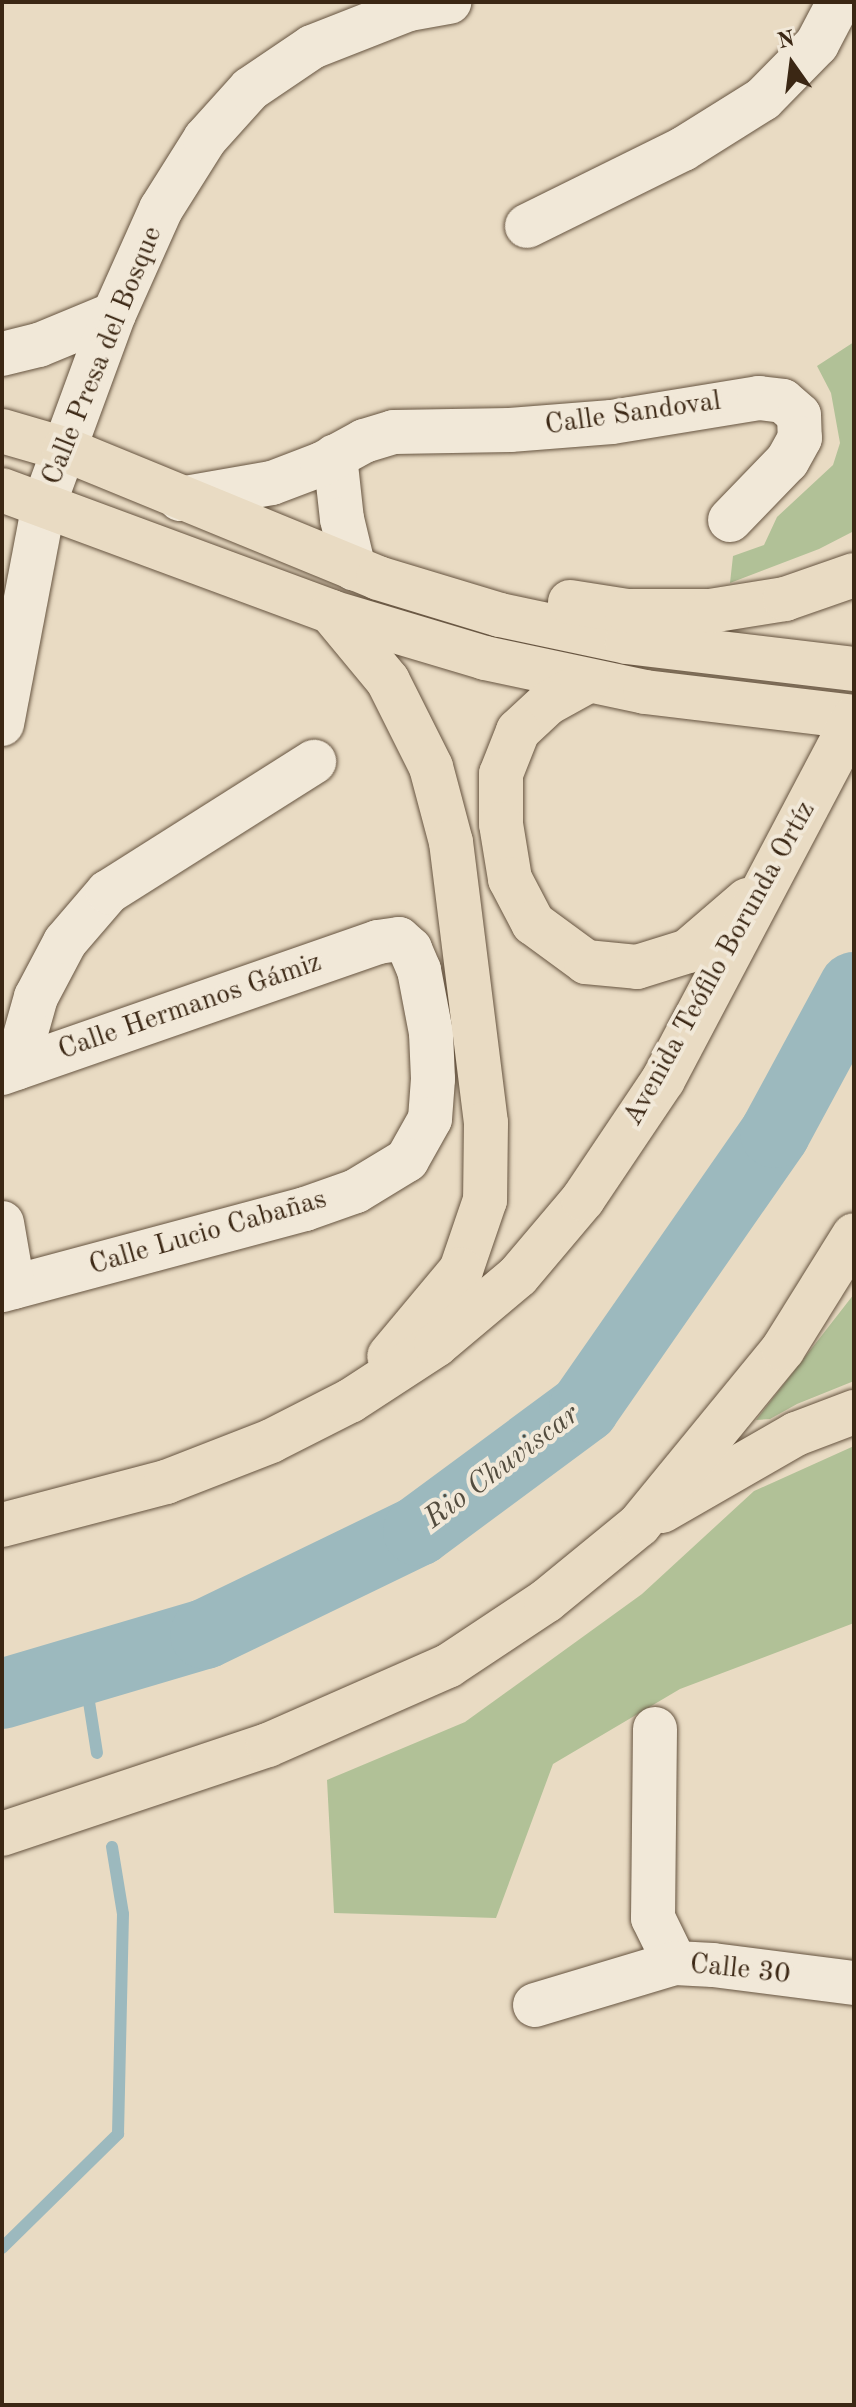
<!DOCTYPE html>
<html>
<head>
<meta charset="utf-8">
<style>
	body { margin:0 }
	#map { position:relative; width:856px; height:2407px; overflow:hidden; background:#e9dbc3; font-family:"Old Standard TT",serif }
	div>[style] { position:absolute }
	.green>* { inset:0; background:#b1c197 }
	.stream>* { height:12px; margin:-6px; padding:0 6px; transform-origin:6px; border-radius:6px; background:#9cb9be }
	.river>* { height:70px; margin:-35px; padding:0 35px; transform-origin:35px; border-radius:35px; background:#9cb9be }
	.roads { filter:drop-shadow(0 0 2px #665440) drop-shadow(0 0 2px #665440) }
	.minor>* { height:44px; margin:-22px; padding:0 22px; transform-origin:22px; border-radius:22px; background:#f1e8d8 }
	.tertiary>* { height:44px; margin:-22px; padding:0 22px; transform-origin:22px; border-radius:22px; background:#f1e8d8 }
	.primary>* { height:44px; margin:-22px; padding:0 22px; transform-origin:22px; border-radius:22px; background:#e9dbc3 }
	span { translate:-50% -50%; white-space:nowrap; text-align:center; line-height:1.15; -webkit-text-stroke:8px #f1e8d8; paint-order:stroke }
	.street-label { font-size:28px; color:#3b2714 }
	.water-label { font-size:30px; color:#534c3e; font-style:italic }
	.frame { position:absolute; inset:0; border:4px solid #3b2714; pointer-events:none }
	.north { position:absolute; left:752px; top:24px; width:80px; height:80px; -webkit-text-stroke:6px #f1e8d8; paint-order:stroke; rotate:346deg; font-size:22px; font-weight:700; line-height:32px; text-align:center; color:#3b2714 }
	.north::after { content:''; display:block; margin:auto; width:28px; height:36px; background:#3b2714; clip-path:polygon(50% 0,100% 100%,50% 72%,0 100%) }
</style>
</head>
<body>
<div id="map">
	<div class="green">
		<div style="clip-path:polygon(854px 342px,854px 531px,819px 549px,730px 583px,733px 556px,764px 545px,777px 517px,833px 465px,840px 443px,831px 393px,817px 366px)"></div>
		<div style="clip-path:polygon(854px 1294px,854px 1381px,797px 1404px,770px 1419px,756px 1420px)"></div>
		<div style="clip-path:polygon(854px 1446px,854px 1623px,680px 1689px,553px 1764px,496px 1918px,334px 1913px,327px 1780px,465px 1722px,642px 1594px,754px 1491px)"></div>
	</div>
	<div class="stream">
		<div style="left:84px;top:1670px;width:84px;rotate:81.1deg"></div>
		<div style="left:2px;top:2248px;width:163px;rotate:-44.5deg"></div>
		<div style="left:118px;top:2134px;width:220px;rotate:-88.7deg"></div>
		<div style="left:123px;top:1914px;width:68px;rotate:-99.3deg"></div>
	</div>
	<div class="river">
		<div style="left:2px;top:1694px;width:212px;rotate:-16.5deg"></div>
		<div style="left:205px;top:1634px;width:237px;rotate:-25.8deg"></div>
		<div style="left:418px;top:1531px;width:207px;rotate:-36.5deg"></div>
		<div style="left:584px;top:1408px;width:335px;rotate:-55.2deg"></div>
		<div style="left:775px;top:1133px;width:166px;rotate:-61.6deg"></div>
	</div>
	<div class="roads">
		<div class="minor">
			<div style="left:527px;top:226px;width:174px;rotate:-26.3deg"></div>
			<div style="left:683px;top:149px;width:94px;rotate:-32deg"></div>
			<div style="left:763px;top:99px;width:77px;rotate:-45.5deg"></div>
			<div style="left:817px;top:44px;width:47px;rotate:-62.4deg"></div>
			<div style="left:2px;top:354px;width:38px;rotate:-14deg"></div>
			<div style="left:39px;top:345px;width:81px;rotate:-22.5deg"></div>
			<div style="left:335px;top:456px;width:63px;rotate:83.7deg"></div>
			<div style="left:342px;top:519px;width:51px;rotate:76.5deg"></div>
			<div style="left:180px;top:499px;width:93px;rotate:-9.9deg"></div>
			<div style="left:272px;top:483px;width:53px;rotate:-20.8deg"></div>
			<div style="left:322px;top:464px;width:48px;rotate:-28.7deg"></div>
			<div style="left:364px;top:441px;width:31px;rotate:-17deg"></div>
			<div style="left:394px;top:432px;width:116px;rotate:-1deg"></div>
			<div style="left:510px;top:430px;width:102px;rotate:-4.5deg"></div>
			<div style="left:612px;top:422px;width:149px;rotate:-9.3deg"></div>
			<div style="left:759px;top:398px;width:24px;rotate:7deg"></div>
			<div style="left:783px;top:401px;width:21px;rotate:41deg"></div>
			<div style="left:799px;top:415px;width:23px;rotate:88deg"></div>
			<div style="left:800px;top:438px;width:26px;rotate:119deg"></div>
			<div style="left:787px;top:461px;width:82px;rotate:134deg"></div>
			<div style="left:2px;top:724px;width:224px;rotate:-79.2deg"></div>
			<div style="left:16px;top:1068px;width:74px;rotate:-74.3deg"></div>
			<div style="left:36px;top:997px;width:62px;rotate:-62.2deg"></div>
			<div style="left:65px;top:942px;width:66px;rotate:-49.3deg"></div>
			<div style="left:108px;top:892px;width:244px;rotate:-32.3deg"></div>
			<div style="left:2px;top:1073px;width:398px;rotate:-19.2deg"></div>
			<div style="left:378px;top:942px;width:21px;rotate:-8deg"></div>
			<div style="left:399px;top:939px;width:15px;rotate:42deg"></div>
			<div style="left:410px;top:949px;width:23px;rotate:67deg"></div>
			<div style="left:419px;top:970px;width:64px;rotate:79.2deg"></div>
			<div style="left:431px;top:1033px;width:46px;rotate:87.5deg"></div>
			<div style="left:433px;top:1079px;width:40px;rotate:94.3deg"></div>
			<div style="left:430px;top:1119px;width:47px;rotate:119.3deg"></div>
			<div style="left:407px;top:1160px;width:60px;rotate:148.7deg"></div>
			<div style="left:356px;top:1191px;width:54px;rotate:160.6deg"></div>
			<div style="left:305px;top:1209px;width:314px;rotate:165deg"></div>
			<div style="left:2px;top:1223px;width:65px;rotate:80.2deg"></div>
			<div style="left:655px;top:1729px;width:189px;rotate:90.6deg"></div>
			<div style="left:653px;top:1918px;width:50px;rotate:63.9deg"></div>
			<div style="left:535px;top:2005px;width:146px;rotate:-16.7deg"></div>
			<div style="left:675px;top:1963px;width:38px;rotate:3deg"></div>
			<div style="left:713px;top:1965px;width:142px;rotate:7.3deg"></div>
		</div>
		<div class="tertiary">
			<div style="left:44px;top:504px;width:202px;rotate:-69.8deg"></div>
			<div style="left:114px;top:314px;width:115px;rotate:-65.9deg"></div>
			<div style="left:161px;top:209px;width:83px;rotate:-57.8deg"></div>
			<div style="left:205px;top:139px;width:67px;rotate:-48deg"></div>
			<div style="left:250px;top:89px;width:75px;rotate:-34.1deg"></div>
			<div style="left:312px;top:47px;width:104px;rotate:-21.4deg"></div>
			<div style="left:409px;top:9px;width:41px;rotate:-9.9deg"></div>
		</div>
		<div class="primary">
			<div style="left:2px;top:431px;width:65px;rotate:16.2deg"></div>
			<div style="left:64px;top:449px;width:339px;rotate:22.3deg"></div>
			<div style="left:378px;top:578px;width:127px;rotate:16.9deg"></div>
			<div style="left:500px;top:615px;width:130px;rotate:12deg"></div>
			<div style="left:627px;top:642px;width:229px;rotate:6.8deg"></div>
			<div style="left:2px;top:490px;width:351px;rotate:20.3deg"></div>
			<div style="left:331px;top:612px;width:161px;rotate:16.6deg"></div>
			<div style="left:485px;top:658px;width:164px;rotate:12deg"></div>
			<div style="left:645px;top:692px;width:210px;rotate:6.8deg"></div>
			<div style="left:570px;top:602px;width:58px;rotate:9deg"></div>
			<div style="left:627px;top:611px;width:83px"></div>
			<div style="left:710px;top:611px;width:76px;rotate:-9.1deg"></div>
			<div style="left:785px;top:599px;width:73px;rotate:-19.2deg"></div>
			<div style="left:331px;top:612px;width:89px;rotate:50.4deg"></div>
			<div style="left:388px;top:681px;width:96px;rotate:63.4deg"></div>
			<div style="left:431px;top:767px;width:78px;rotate:75.1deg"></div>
			<div style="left:451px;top:842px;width:283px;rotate:82.9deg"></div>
			<div style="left:486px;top:1123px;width:77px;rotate:90.7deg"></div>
			<div style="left:485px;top:1200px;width:74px;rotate:108.9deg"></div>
			<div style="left:461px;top:1270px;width:112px;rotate:129.9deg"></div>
			<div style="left:588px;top:681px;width:46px;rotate:151.2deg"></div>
			<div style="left:548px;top:703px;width:41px;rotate:137deg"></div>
			<div style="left:518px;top:731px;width:46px;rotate:111.6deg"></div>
			<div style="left:501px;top:774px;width:50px;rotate:90deg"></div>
			<div style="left:501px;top:824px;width:56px;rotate:80.7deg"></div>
			<div style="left:510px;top:879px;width:50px;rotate:62.4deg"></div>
			<div style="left:533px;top:923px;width:66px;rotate:36.3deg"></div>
			<div style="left:586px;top:962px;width:51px;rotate:5.6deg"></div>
			<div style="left:637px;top:967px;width:53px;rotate:-17.4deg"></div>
			<div style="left:688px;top:951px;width:78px;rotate:-40.8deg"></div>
			<div style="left:662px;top:1511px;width:155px;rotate:-29.9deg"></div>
			<div style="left:796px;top:1434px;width:62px;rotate:-20.8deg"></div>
			<div style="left:2px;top:1525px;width:170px;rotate:-14.7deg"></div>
			<div style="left:166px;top:1482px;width:113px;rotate:-21.3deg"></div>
			<div style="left:271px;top:1441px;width:89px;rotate:-26.9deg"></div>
			<div style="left:350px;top:1401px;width:103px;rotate:-33.1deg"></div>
			<div style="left:436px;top:1345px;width:107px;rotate:-40.1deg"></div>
			<div style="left:518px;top:1276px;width:101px;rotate:-49.8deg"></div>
			<div style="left:583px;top:1199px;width:143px;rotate:-56.1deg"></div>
			<div style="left:663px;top:1080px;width:409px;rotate:-62.2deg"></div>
			<div style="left:2px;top:1834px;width:280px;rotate:-18.5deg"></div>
			<div style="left:268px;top:1745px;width:197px;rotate:-23.7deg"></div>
			<div style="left:448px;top:1666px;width:118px;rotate:-33.6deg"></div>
			<div style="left:546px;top:1601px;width:120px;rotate:-39.3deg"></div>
			<div style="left:639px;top:1525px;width:227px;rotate:-50.7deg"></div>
			<div style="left:783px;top:1349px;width:134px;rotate:-58.1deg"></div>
		</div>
	</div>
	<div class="street-label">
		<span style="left:103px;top:356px;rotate:-68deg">Calle Presa del Bosque</span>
		<span style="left:633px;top:414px;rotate:-8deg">Calle Sandoval</span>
		<span style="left:720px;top:964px;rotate:-61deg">Avenida Teófilo Borunda Ortíz</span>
		<span style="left:190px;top:1007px;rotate:-19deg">Calle Hermanos Gámiz</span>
		<span style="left:208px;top:1233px;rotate:-16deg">Calle Lucio Cabañas</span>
		<span style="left:740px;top:1970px;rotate:6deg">Calle 30</span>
	</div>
	<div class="water-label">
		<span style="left:502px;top:1467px;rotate:-37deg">Rio Chuviscar</span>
	</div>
	<div class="frame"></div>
	<div class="north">N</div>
</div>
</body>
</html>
